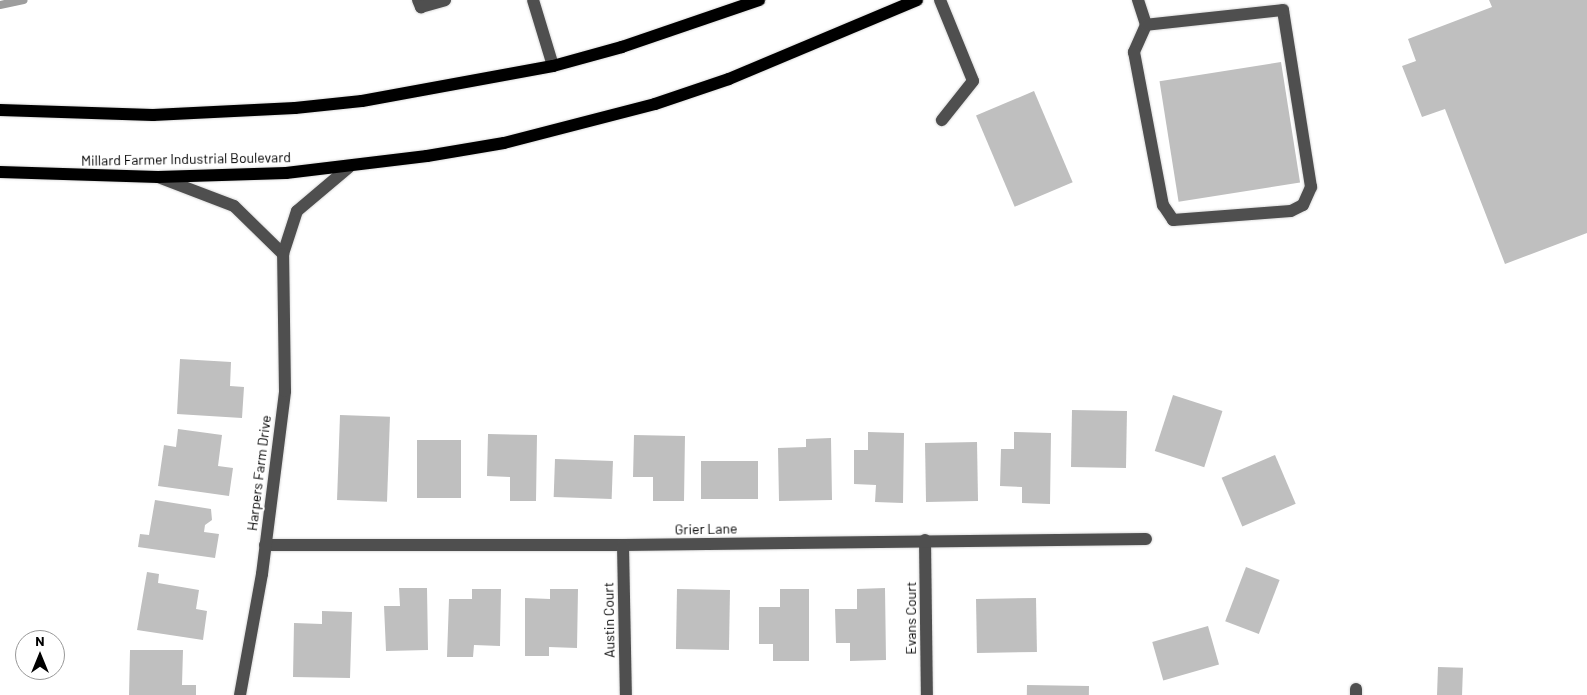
<!DOCTYPE html>
<html>
<head>
<meta charset="utf-8">
<style>
	body { margin:0 }
	#map { position:relative; width:1587px; height:695px; overflow:hidden; background:#fff; font-family:Barlow,sans-serif }
	div>[style] { position:absolute }
	.stream>* { height:8px; margin:-4px; padding:0 4px; transform-origin:4px; border-radius:4px; background:#9d9d9d }
	.building>* { inset:0; background:#bfbfbf; transform-origin:0 0 }
	.roads { filter:drop-shadow(0 0 1px #dbdbdb) drop-shadow(0 0 1px #dbdbdb) }
	.minor>* { height:12px; margin:-6px; padding:0 6px; transform-origin:6px; border-radius:6px; background:#4f4f4f }
	.major>* { height:12px; margin:-6px; padding:0 6px; transform-origin:6px; border-radius:6px; background:#000 }
	span { translate:-50% -50%; white-space:nowrap; text-align:center; line-height:1.15; -webkit-text-stroke:4px #fff; paint-order:stroke }
	.street-label { font-size:14px; color:#000 }
	.north { position:absolute; left:15px; top:630px; width:50px; height:50px; box-sizing:border-box; background:#fff; border:1px solid #999; border-radius:50%; rotate:0deg; font-size:14px; font-weight:700; line-height:20px; text-align:center; color:#000 }
	.north::after { content:''; display:block; margin:auto; width:18px; height:22px; background:#000; clip-path:polygon(50% 0,100% 100%,50% 72%,0 100%) }
</style>
</head>
<body>
<div id="map">
	<div class="stream">
		<div style="left:0;top:5px;width:24px;rotate:-12deg"></div>
	</div>
	<div class="building">
		<div style="clip-path:polygon(1489px 0,1587px 0,1587px 233px,1505px 264px,1445px 109px,1422px 117px,1402px 66px,1416px 61px,1408px 39px,1492px 7px)"></div>
		<div style="left:1281px;top:62px;width:122px;height:123px;rotate:81deg"></div>
		<div style="left:1034px;top:91px;width:99px;height:63px;rotate:67deg"></div>
		<div style="clip-path:polygon(180px 359px,231px 362px,230px 386px,244px 387px,242px 418px,177px 414px)"></div>
		<div style="left:1173px;top:395px;width:52px;height:59px;rotate:18deg"></div>
		<div style="left:1072px;top:410px;width:55px;height:57px;rotate:1deg"></div>
		<div style="left:340px;top:415px;width:50px;height:85px;rotate:2deg"></div>
		<div style="clip-path:polygon(178px 429px,222px 435px,218px 466px,233px 468px,229px 496px,158px 486px,164px 445px,176px 447px)"></div>
		<div style="clip-path:polygon(868px 432px,904px 433px,903px 503px,875px 502px,876px 485px,854px 484px,854px 450px,868px 450px)"></div>
		<div style="clip-path:polygon(1014px 432px,1051px 433px,1050px 504px,1022px 503px,1022px 487px,1000px 486px,1001px 449px,1014px 449px)"></div>
		<div style="clip-path:polygon(488px 434px,537px 435px,536px 501px,510px 501px,510px 477px,487px 476px)"></div>
		<div style="clip-path:polygon(634px 435px,685px 436px,684px 501px,653px 501px,653px 477px,633px 477px)"></div>
		<div style="clip-path:polygon(831px 438px,832px 500px,779px 501px,778px 448px,806px 447px,806px 439px)"></div>
		<div style="left:417px;top:440px;width:44px;height:58px"></div>
		<div style="left:977px;top:442px;width:59px;height:52px;rotate:89deg"></div>
		<div style="left:1275px;top:455px;width:53px;height:58px;rotate:67deg"></div>
		<div style="left:555px;top:459px;width:58px;height:38px;rotate:2deg"></div>
		<div style="left:701px;top:461px;width:57px;height:38px"></div>
		<div style="clip-path:polygon(155px 500px,211px 509px,212px 520px,205px 525px,204px 532px,219px 534px,215px 558px,138px 547px,140px 534px,149px 535px)"></div>
		<div style="left:1246px;top:567px;width:36px;height:58px;rotate:21deg"></div>
		<div style="clip-path:polygon(147px 572px,159px 574px,158px 583px,199px 590px,196px 609px,207px 611px,203px 640px,137px 630px)"></div>
		<div style="clip-path:polygon(399px 588px,427px 588px,428px 650px,386px 651px,384px 606px,400px 606px)"></div>
		<div style="clip-path:polygon(885px 588px,886px 660px,850px 661px,850px 643px,836px 643px,835px 609px,857px 609px,857px 589px)"></div>
		<div style="clip-path:polygon(472px 589px,501px 589px,500px 646px,474px 645px,473px 657px,447px 657px,449px 599px,472px 599px)"></div>
		<div style="clip-path:polygon(550px 589px,578px 589px,577px 648px,549px 647px,549px 656px,525px 656px,525px 598px,550px 599px)"></div>
		<div style="left:677px;top:589px;width:53px;height:60px;rotate:1deg"></div>
		<div style="clip-path:polygon(780px 589px,809px 589px,809px 661px,773px 661px,773px 644px,759px 644px,759px 607px,780px 607px)"></div>
		<div style="left:1036px;top:598px;width:54px;height:60px;rotate:89deg"></div>
		<div style="clip-path:polygon(322px 611px,352px 612px,350px 678px,293px 677px,294px 623px,322px 624px)"></div>
		<div style="left:1208px;top:626px;width:40px;height:58px;rotate:74deg"></div>
		<div style="clip-path:polygon(130px 650px,183px 650px,182px 685px,196px 685px,196px 695px,129px 695px)"></div>
		<div style="left:1438px;top:667px;width:25px;height:28px;rotate:2deg"></div>
		<div style="left:1027px;top:685px;width:62px;height:10px;rotate:1deg"></div>
	</div>
	<div class="roads">
		<div class="minor">
			<div style="left:418px;top:0;width:8px;rotate:67deg"></div>
			<div style="left:421px;top:7px;width:25px;rotate:-16deg"></div>
			<div style="left:533px;top:0;width:69px;rotate:73.1deg"></div>
			<div style="left:940px;top:0;width:87px;rotate:67.8deg"></div>
			<div style="left:973px;top:81px;width:50px;rotate:128.5deg"></div>
			<div style="left:1138px;top:0;width:26px;rotate:72deg"></div>
			<div style="left:1146px;top:25px;width:30px;rotate:114deg"></div>
			<div style="left:1134px;top:52px;width:156px;rotate:79.3deg"></div>
			<div style="left:1163px;top:205px;width:18px;rotate:56deg"></div>
			<div style="left:1173px;top:220px;width:118px;rotate:-4.4deg"></div>
			<div style="left:1291px;top:211px;width:13px;rotate:-27deg"></div>
			<div style="left:1303px;top:205px;width:20px;rotate:-66deg"></div>
			<div style="left:1311px;top:187px;width:179px;rotate:-99deg"></div>
			<div style="left:1283px;top:10px;width:138px;rotate:173.8deg"></div>
			<div style="left:158px;top:177px;width:81px;rotate:20.9deg"></div>
			<div style="left:234px;top:206px;width:69px;rotate:44.4deg"></div>
			<div style="left:283px;top:254px;width:45px;rotate:-72deg"></div>
			<div style="left:297px;top:211px;width:68px;rotate:-40.2deg"></div>
			<div style="left:925px;top:540px;width:155px;rotate:89.3deg"></div>
			<div style="left:265px;top:545px;width:358px"></div>
			<div style="left:623px;top:545px;width:523px;rotate:-0.66deg"></div>
			<div style="left:623px;top:545px;width:150px;rotate:88.9deg"></div>
			<div style="left:240px;top:695px;width:123px;rotate:-79.7deg"></div>
			<div style="left:262px;top:574px;width:184px;rotate:-82.8deg"></div>
			<div style="left:285px;top:391px;width:137px;rotate:-90.8deg"></div>
			<div style="left:1356px;top:695px;width:6px;rotate:-90deg"></div>
		</div>
		<div class="major">
			<div style="left:0;top:110px;width:153px;rotate:1.9deg"></div>
			<div style="left:153px;top:115px;width:142px;rotate:-2.8deg"></div>
			<div style="left:295px;top:108px;width:67px;rotate:-6deg"></div>
			<div style="left:362px;top:101px;width:194px;rotate:-10.4deg"></div>
			<div style="left:553px;top:66px;width:72px;rotate:-15.4deg"></div>
			<div style="left:622px;top:47px;width:145px;rotate:-18.9deg"></div>
			<div style="left:0;top:172px;width:158px;rotate:1.8deg"></div>
			<div style="left:158px;top:177px;width:128px;rotate:-1.8deg"></div>
			<div style="left:286px;top:173px;width:142px;rotate:-6.9deg"></div>
			<div style="left:427px;top:156px;width:78px;rotate:-9.6deg"></div>
			<div style="left:504px;top:143px;width:156px;rotate:-14.5deg"></div>
			<div style="left:655px;top:104px;width:78px;rotate:-18.7deg"></div>
			<div style="left:729px;top:79px;width:204px;rotate:-22.8deg"></div>
		</div>
	</div>
	<div class="street-label">
		<span style="left:186px;top:159px;rotate:-1deg">Millard Farmer Industrial Boulevard</span>
		<span style="left:259px;top:473px;rotate:-83deg">Harpers Farm Drive</span>
		<span style="left:706px;top:529px;rotate:-1deg">Grier Lane</span>
		<span style="left:911px;top:618px;rotate:-90deg">Evans Court</span>
		<span style="left:609px;top:620px;rotate:-91deg">Austin Court</span>
	</div>
	<div class="north">N</div>
</div>
</body>
</html>
